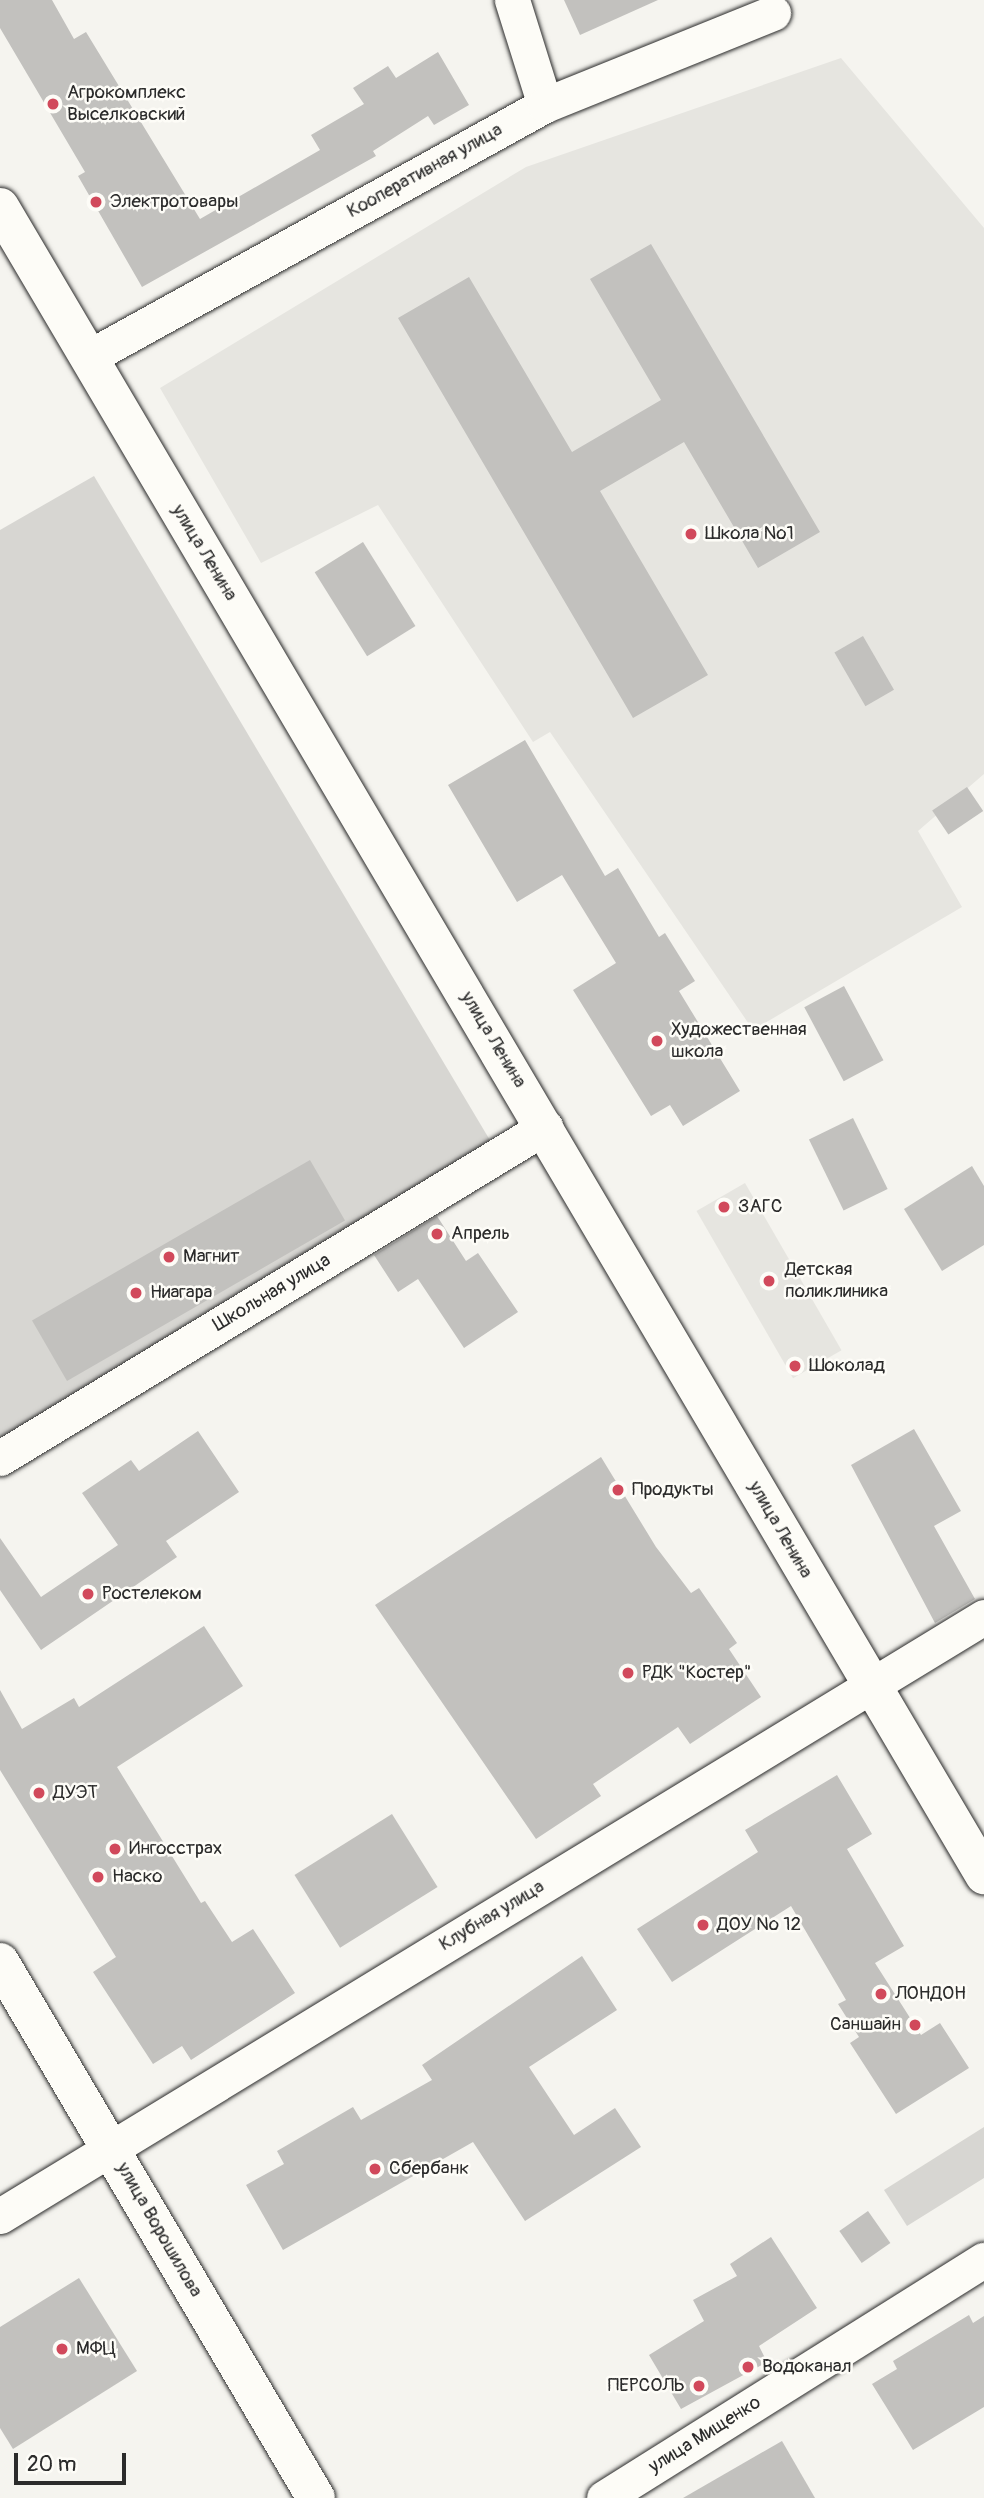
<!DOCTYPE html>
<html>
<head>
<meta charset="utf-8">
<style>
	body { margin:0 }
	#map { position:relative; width:984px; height:2498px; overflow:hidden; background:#f5f4ef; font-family:Pangolin,sans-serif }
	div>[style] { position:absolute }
	.built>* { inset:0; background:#e6e5e0; transform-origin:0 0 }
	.green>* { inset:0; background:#d7d6d2 }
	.building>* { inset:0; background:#c2c1be; transform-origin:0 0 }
	.roads { filter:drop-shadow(0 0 2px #2b2b2b) drop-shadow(0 0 2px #2b2b2b) }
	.street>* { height:35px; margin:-17.5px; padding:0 17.5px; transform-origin:17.5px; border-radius:17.5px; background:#fdfcf7 }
	.secondary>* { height:38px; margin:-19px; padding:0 19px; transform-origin:19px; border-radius:19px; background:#fdfcf7 }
	.dots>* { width:19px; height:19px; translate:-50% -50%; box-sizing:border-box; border:4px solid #fdfcf7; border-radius:50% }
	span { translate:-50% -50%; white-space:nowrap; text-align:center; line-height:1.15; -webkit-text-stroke:5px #fdfcf7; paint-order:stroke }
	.poi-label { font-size:19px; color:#2b2b2b }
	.left { translate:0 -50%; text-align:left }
	.right { translate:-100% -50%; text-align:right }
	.street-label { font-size:19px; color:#2b2b2b }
	.scale { position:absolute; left:14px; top:2453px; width:112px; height:32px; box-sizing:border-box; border:4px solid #2b2b2b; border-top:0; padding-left:9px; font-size:21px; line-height:24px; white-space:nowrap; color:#2b2b2b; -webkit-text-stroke:5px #fdfcf7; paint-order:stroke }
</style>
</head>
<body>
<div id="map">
	<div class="built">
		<div style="clip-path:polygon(841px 58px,984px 228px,984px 774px,918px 831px,962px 907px,753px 1030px,550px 732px,533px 742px,378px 505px,261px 563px,160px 388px,526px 167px)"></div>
		<div style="left:745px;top:1183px;width:193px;height:56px;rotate:60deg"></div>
	</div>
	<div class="green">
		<div style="clip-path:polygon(94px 476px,494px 1147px,0 1440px,0 530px)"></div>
		<div style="clip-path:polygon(984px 2127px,984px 2178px,907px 2226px,884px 2190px)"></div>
	</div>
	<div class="building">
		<div style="clip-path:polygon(0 0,52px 0,74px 39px,86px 32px,200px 219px,320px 150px,311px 135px,364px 104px,353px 88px,388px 66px,396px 78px,438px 52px,469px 105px,434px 125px,428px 116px,373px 151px,376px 156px,142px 287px,78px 176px,85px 172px,0 28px)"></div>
		<div style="clip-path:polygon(564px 0,658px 0,580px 35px)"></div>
		<div style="clip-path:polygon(651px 244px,820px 532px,758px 568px,684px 442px,600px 491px,708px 675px,633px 718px,398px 318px,469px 277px,572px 452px,661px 400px,590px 279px)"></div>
		<div style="left:363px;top:542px;width:99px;height:57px;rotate:58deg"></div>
		<div style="left:863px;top:636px;width:62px;height:33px;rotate:60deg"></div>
		<div style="clip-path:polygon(525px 740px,605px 876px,618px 868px,659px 937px,665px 933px,695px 981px,679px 991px,740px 1091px,683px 1126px,670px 1105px,651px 1116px,573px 990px,616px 963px,562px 875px,517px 902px,448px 785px)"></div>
		<div style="left:967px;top:787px;width:29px;height:42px;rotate:56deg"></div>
		<div style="left:844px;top:986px;width:84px;height:45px;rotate:62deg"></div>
		<div style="left:853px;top:1118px;width:79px;height:49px;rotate:64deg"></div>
		<div style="left:310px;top:1160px;width:70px;height:321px;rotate:60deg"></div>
		<div style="clip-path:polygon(972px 1166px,984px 1186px,984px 1245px,942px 1271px,904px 1209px)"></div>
		<div style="clip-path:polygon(437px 1216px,466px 1261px,478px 1253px,518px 1312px,464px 1348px,418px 1279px,398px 1292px,374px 1255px)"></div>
		<div style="clip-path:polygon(914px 1429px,961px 1511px,934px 1526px,975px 1599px,935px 1623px,851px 1465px)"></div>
		<div style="clip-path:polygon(198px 1431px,239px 1492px,166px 1541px,177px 1557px,41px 1650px,0 1590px,0 1538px,41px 1597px,118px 1545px,82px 1493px,131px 1460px,139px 1471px)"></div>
		<div style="clip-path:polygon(601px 1457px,656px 1547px,691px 1593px,699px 1588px,737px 1643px,729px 1649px,761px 1697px,690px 1744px,678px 1727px,593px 1784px,601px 1796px,536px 1839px,375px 1605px)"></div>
		<div style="clip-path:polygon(204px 1626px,243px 1686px,117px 1767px,201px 1903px,205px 1901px,232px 1942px,253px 1929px,295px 1993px,191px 2060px,182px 2046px,153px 2064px,93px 1972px,116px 1957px,0 1770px,0 1690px,22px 1729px,74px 1698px,79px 1707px)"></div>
		<div style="clip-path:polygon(837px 1775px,872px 1834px,847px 1849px,904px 1946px,875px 1963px,921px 2035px,940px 2023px,969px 2068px,896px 2114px,850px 2043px,859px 2037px,838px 2004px,846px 2000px,791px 1906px,672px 1982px,637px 1929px,758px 1852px,745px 1830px)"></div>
		<div style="left:392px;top:1814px;width:86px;height:115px;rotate:58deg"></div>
		<div style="clip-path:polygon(582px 1956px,617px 2010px,529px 2067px,574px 2135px,615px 2108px,641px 2147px,525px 2221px,473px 2142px,283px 2250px,246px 2185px,284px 2164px,277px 2151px,353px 2107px,361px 2120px,432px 2080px,422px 2065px)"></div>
		<div style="left:868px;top:2211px;width:39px;height:35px;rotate:55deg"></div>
		<div style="clip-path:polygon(771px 2237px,817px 2308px,759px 2346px,767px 2362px,681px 2409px,649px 2355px,704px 2321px,693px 2300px,737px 2276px,730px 2264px)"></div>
		<div style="clip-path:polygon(79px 2278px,137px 2371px,13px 2449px,0 2428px,0 2327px)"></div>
		<div style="clip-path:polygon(969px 2315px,973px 2323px,984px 2316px,984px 2407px,913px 2450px,872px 2384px,897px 2369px,893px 2361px)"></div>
		<div style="clip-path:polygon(782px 2441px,815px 2498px,683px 2498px)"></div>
	</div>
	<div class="roads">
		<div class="street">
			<div style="left:512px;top:0;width:110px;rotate:72.6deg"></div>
			<div style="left:89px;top:357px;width:521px;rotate:-28.93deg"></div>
			<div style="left:545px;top:105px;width:246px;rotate:-22deg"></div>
			<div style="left:0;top:1458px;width:638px;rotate:-31.27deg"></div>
			<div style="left:0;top:2216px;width:1152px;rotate:-31.33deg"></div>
			<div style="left:604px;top:2498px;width:448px;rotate:-32.1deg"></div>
		</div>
		<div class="secondary">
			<div style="left:0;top:207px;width:1937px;rotate:59.46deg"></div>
			<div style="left:0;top:1962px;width:622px;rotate:59.48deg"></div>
		</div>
	</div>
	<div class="dots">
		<div style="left:53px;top:104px;background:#d1495b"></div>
		<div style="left:96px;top:202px;background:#d1495b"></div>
		<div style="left:691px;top:534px;background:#d1495b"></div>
		<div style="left:657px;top:1041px;background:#d1495b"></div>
		<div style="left:724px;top:1207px;background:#d1495b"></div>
		<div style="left:437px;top:1234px;background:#d1495b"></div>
		<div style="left:169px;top:1257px;background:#d1495b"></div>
		<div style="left:769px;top:1281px;background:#d1495b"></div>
		<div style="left:136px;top:1293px;background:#d1495b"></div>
		<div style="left:795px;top:1366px;background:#d1495b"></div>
		<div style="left:618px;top:1490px;background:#d1495b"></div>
		<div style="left:88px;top:1594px;background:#d1495b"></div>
		<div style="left:628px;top:1673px;background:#d1495b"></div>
		<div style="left:39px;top:1793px;background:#d1495b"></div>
		<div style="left:115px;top:1849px;background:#d1495b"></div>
		<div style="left:98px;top:1877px;background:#d1495b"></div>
		<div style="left:703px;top:1925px;background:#d1495b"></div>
		<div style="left:881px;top:1994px;background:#d1495b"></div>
		<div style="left:915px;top:2025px;background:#d1495b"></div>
		<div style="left:375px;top:2169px;background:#d1495b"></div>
		<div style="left:62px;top:2349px;background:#d1495b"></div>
		<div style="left:748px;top:2367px;background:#d1495b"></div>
		<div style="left:699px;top:2386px;background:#d1495b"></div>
	</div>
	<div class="poi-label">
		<span class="left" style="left:67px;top:104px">Агрокомплекс<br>Выселковский</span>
		<span class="left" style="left:110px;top:202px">Электротовары</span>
		<span class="left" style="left:705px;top:534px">Школа №1</span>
		<span class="left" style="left:671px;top:1041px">Художественная<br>школа</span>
		<span class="left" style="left:738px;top:1207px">ЗАГС</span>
		<span class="left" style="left:451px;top:1234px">Апрель</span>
		<span class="left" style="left:183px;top:1257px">Магнит</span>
		<span class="left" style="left:785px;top:1281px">Детская<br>поликлиника</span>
		<span class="left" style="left:150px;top:1293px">Ниагара</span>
		<span class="left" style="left:809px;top:1366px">Шоколад</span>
		<span class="left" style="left:632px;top:1490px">Продукты</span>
		<span class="left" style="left:102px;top:1594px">Ростелеком</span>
		<span class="left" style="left:642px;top:1673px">РДК "Костер"</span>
		<span class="left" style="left:53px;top:1793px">ДУЭТ</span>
		<span class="left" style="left:129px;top:1849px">Ингосстрах</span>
		<span class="left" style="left:112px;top:1877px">Наско</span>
		<span class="left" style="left:717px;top:1925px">ДОУ № 12</span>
		<span class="left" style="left:895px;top:1994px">ЛОНДОН</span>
		<span class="right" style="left:901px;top:2025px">Саншайн</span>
		<span class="left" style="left:389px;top:2169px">Сбербанк</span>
		<span class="left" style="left:76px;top:2349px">МФЦ</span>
		<span class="left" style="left:762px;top:2367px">Водоканал</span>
		<span class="right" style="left:685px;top:2386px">ПЕРСОЛЬ</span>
	</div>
	<div class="street-label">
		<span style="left:425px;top:171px;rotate:-29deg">Кооперативная улица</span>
		<span style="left:204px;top:553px;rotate:59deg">улица Ленина</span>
		<span style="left:493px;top:1040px;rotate:59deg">улица Ленина</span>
		<span style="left:272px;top:1293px;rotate:-31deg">Школьная улица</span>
		<span style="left:780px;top:1530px;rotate:60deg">улица Ленина</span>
		<span style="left:492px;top:1916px;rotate:-31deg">Клубная улица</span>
		<span style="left:159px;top:2230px;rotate:60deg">улица Ворошилова</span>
		<span style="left:705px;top:2435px;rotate:-32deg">улица Мищенко</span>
	</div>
	<div class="scale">20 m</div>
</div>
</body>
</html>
